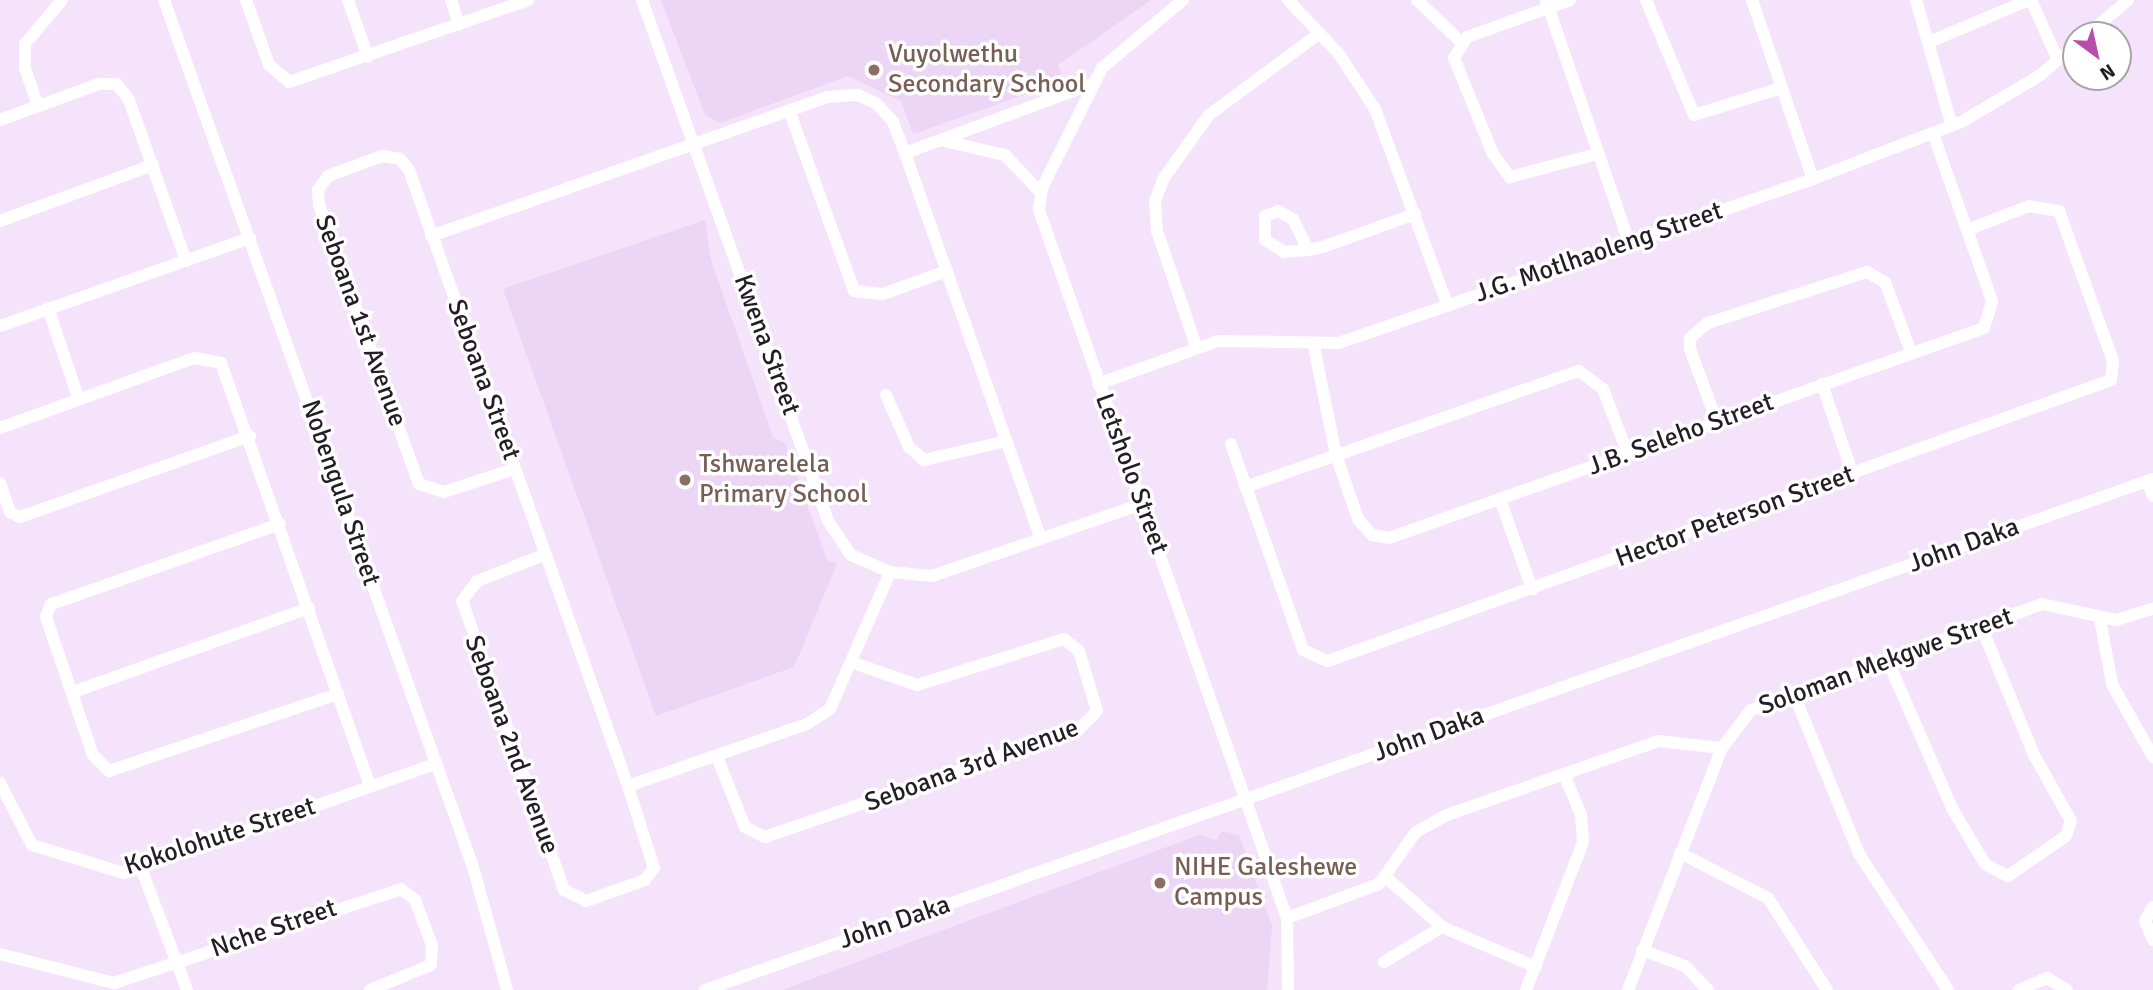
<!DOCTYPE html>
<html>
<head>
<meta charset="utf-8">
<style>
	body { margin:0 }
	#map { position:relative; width:2153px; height:990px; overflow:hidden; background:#f5e2fb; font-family:Signika,sans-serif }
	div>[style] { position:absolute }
	.built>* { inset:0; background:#edd5f5 }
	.minor>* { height:12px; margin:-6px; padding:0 6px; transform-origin:6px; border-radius:6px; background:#fff }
	.dots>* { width:19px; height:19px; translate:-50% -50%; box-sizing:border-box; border:4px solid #fff; border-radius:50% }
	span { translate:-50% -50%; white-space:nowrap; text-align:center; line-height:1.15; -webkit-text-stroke:7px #fff; paint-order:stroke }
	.education-label { font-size:26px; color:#785e54 }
	.left { translate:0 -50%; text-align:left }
	.street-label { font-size:26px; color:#241d26 }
	.north { position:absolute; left:2062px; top:21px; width:70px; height:70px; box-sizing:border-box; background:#fff; border:2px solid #a7a5a8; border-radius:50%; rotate:147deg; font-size:19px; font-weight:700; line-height:28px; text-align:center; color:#241d26 }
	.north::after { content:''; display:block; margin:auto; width:24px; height:32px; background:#ba4caa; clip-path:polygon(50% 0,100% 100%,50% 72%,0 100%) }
</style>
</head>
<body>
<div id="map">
	<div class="built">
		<div style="clip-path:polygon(661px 0,1151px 0,1058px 65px,1063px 81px,913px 134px,901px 101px,848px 76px,720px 123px,705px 115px)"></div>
		<div style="clip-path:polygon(705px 220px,711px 260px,773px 437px,785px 443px,827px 560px,837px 564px,794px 667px,656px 716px,503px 289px)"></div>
		<div style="clip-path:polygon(1222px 831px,1239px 835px,1272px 926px,1267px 990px,782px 990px,1199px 835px,1216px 840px)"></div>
	</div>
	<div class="minor">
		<div style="left:164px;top:0;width:920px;rotate:70.38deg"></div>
		<div style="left:473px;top:867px;width:128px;rotate:74.5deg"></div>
		<div style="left:246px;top:0;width:69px;rotate:70.5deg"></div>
		<div style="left:269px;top:65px;width:26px;rotate:40deg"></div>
		<div style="left:289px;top:82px;width:253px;rotate:-18.9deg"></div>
		<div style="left:348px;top:0;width:60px;rotate:70.7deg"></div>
		<div style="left:451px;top:0;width:26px;rotate:72deg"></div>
		<div style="left:642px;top:0;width:553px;rotate:70.35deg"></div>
		<div style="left:828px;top:521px;width:41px;rotate:55.9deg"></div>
		<div style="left:851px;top:555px;width:43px;rotate:23.6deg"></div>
		<div style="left:890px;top:572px;width:42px;rotate:5.4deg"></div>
		<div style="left:932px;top:576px;width:222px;rotate:-18.9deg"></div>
		<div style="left:1183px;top:0;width:106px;rotate:140deg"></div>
		<div style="left:1102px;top:68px;width:134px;rotate:116.6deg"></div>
		<div style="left:1042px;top:188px;width:22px;rotate:98deg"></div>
		<div style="left:1039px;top:210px;width:750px;rotate:70.7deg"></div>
		<div style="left:1287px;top:918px;width:72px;rotate:89.2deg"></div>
		<div style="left:1288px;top:0;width:74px;rotate:46.6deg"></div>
		<div style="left:1339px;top:54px;width:66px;rotate:56.8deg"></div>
		<div style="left:1375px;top:109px;width:210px;rotate:69.7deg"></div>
		<div style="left:1417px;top:0;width:61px;rotate:43.7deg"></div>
		<div style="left:1546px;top:0;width:256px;rotate:71.1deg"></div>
		<div style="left:1570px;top:0;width:109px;rotate:160.2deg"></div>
		<div style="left:1467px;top:37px;width:25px;rotate:122deg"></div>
		<div style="left:1454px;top:58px;width:104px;rotate:67.9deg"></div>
		<div style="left:1493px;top:154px;width:29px;rotate:54deg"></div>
		<div style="left:1510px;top:177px;width:90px;rotate:-14.8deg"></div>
		<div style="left:1646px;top:0;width:125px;rotate:67.3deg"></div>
		<div style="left:1694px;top:115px;width:91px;rotate:-17.2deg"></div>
		<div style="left:1752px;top:0;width:189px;rotate:71.2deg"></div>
		<div style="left:1916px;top:0;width:131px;rotate:74.1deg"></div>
		<div style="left:2031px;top:0;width:66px;rotate:65.8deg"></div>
		<div style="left:2087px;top:35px;width:54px;rotate:-40.5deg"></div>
		<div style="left:1929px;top:42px;width:108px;rotate:-22.8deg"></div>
		<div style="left:38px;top:106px;width:40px;rotate:-108.9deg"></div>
		<div style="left:25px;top:68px;width:24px;rotate:-90deg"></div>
		<div style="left:25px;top:44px;width:57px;rotate:-49.9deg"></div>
		<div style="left:789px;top:110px;width:192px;rotate:70.2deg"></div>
		<div style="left:854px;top:291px;width:29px;rotate:6deg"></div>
		<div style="left:883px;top:294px;width:68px;rotate:-19.8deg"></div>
		<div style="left:0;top:120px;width:105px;rotate:-20deg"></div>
		<div style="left:99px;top:84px;width:18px"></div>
		<div style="left:117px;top:84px;width:20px;rotate:53deg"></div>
		<div style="left:129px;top:100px;width:171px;rotate:70.5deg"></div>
		<div style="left:944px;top:141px;width:63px;rotate:12.9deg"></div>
		<div style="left:1005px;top:155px;width:52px;rotate:46.5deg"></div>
		<div style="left:905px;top:153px;width:200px;rotate:-20.2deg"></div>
		<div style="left:0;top:221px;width:163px;rotate:-20.1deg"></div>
		<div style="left:431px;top:236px;width:420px;rotate:-19.3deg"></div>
		<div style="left:827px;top:97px;width:31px;rotate:-4deg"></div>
		<div style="left:858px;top:95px;width:21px;rotate:25deg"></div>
		<div style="left:877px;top:104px;width:24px;rotate:48deg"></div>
		<div style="left:893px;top:122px;width:33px;rotate:69deg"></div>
		<div style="left:905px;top:153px;width:409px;rotate:70.6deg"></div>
		<div style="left:1308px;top:250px;width:34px;rotate:-116deg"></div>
		<div style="left:1293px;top:219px;width:17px;rotate:-152deg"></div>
		<div style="left:1278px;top:211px;width:14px;rotate:159deg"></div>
		<div style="left:1265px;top:216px;width:24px;rotate:90deg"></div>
		<div style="left:1265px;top:240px;width:22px;rotate:32deg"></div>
		<div style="left:1284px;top:252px;width:24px;rotate:-5deg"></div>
		<div style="left:1308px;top:250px;width:15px;rotate:-11deg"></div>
		<div style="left:1323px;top:247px;width:98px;rotate:-19.7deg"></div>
		<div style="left:48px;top:308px;width:94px;rotate:71.4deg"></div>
		<div style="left:0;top:326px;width:265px;rotate:-19.4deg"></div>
		<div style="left:1196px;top:346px;width:121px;rotate:-108.7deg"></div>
		<div style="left:1157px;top:231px;width:30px;rotate:-94deg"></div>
		<div style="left:1155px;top:201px;width:25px;rotate:-69deg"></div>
		<div style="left:1164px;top:178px;width:77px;rotate:-54.5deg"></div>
		<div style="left:1209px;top:115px;width:138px;rotate:-36.5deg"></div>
		<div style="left:1314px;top:347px;width:110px;rotate:78.5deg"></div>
		<div style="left:1336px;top:455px;width:68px;rotate:71deg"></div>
		<div style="left:1358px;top:519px;width:21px;rotate:49deg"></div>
		<div style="left:1372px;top:535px;width:17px;rotate:10deg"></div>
		<div style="left:1389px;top:538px;width:631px;rotate:-19.44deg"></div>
		<div style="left:1984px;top:328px;width:28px;rotate:-73deg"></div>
		<div style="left:1992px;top:301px;width:175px;rotate:-109.4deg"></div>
		<div style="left:1098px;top:384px;width:127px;rotate:-19.7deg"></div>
		<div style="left:1218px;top:341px;width:121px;rotate:0.9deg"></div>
		<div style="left:1339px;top:343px;width:502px;rotate:-19.09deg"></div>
		<div style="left:1813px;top:179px;width:161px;rotate:-21.1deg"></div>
		<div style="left:1963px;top:121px;width:88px;rotate:-30.6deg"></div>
		<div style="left:2039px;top:76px;width:48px;rotate:-40deg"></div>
		<div style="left:1822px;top:384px;width:96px;rotate:71.2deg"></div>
		<div style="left:886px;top:395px;width:57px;rotate:66.1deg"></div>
		<div style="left:909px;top:447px;width:20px;rotate:41deg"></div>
		<div style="left:924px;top:460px;width:85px;rotate:-12.9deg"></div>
		<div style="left:1717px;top:422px;width:78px;rotate:-110.3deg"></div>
		<div style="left:1690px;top:349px;width:11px;rotate:-90deg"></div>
		<div style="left:1690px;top:338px;width:23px;rotate:-40deg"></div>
		<div style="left:1708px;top:323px;width:167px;rotate:-17.8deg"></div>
		<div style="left:1867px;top:272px;width:21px;rotate:29deg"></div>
		<div style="left:1885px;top:282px;width:75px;rotate:69.6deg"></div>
		<div style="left:0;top:428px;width:206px;rotate:-19.8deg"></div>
		<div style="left:194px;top:358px;width:27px;rotate:10deg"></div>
		<div style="left:221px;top:363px;width:448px;rotate:70.6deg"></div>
		<div style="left:1231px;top:444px;width:218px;rotate:70.7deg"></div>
		<div style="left:1303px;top:650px;width:27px;rotate:24deg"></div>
		<div style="left:1328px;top:661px;width:832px;rotate:-19.74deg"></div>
		<div style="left:2111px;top:380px;width:19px;rotate:-84deg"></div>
		<div style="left:2113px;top:361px;width:159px;rotate:-109.8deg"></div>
		<div style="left:2059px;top:211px;width:30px;rotate:-171deg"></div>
		<div style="left:2029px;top:206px;width:66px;rotate:158.8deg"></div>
		<div style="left:514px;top:469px;width:74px;rotate:161.8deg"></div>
		<div style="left:444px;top:492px;width:26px;rotate:-162deg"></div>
		<div style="left:419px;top:484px;width:296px;rotate:-109.7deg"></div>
		<div style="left:319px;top:205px;width:15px;rotate:-94deg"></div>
		<div style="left:318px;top:190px;width:17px;rotate:-54deg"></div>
		<div style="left:328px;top:176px;width:58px;rotate:-20.3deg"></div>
		<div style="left:382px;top:156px;width:18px;rotate:9deg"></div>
		<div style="left:400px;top:159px;width:14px;rotate:51deg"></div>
		<div style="left:409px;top:170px;width:654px;rotate:70.43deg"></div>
		<div style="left:628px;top:786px;width:86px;rotate:72.4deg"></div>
		<div style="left:654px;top:868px;width:15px;rotate:127deg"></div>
		<div style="left:645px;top:880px;width:63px;rotate:160.4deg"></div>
		<div style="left:586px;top:901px;width:25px;rotate:-153deg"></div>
		<div style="left:564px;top:890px;width:306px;rotate:-109.4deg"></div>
		<div style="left:462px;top:601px;width:25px;rotate:-53deg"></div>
		<div style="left:477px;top:581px;width:72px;rotate:-21.2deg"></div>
		<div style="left:2147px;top:481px;width:16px;rotate:68deg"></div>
		<div style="left:0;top:483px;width:31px;rotate:71deg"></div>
		<div style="left:10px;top:512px;width:11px;rotate:27deg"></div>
		<div style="left:20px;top:517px;width:244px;rotate:-19.4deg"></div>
		<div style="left:1245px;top:487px;width:354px;rotate:-19.2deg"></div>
		<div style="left:1579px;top:371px;width:30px;rotate:37deg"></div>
		<div style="left:1603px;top:389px;width:70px;rotate:69deg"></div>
		<div style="left:1500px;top:499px;width:96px;rotate:70.4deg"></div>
		<div style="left:280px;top:524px;width:243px;rotate:160.7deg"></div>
		<div style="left:51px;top:604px;width:14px;rotate:111deg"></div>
		<div style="left:46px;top:617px;width:146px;rotate:71.2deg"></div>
		<div style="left:93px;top:755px;width:23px;rotate:45deg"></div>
		<div style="left:109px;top:771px;width:242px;rotate:-18.6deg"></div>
		<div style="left:2100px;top:619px;width:66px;rotate:79.5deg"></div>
		<div style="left:2112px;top:684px;width:84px;rotate:60.7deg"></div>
		<div style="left:1887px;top:659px;width:165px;rotate:66.4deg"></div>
		<div style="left:1953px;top:810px;width:63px;rotate:59.3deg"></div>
		<div style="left:1985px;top:864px;width:26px;rotate:28deg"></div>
		<div style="left:2008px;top:876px;width:70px;rotate:-34.6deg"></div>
		<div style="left:2066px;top:836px;width:16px;rotate:-72deg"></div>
		<div style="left:2071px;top:821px;width:76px;rotate:-119.3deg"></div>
		<div style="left:2034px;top:755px;width:139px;rotate:-112.3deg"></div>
		<div style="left:73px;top:692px;width:251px;rotate:-19.6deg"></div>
		<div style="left:1793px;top:692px;width:175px;rotate:67.8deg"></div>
		<div style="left:1859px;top:854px;width:163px;rotate:56.8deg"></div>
		<div style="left:717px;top:757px;width:75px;rotate:68.2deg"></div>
		<div style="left:745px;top:827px;width:22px;rotate:27deg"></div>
		<div style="left:765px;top:837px;width:331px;rotate:-18.9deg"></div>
		<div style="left:1078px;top:730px;width:27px;rotate:-45deg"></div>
		<div style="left:1097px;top:711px;width:63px;rotate:-106.7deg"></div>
		<div style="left:1079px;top:651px;width:19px;rotate:-141deg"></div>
		<div style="left:1064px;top:639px;width:154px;rotate:162.6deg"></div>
		<div style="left:917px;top:685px;width:67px;rotate:-160.8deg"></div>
		<div style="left:0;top:783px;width:70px;rotate:62.7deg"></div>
		<div style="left:32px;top:845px;width:96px;rotate:16.9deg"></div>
		<div style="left:124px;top:873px;width:330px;rotate:-19.3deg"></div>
		<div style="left:628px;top:786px;width:189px;rotate:-19.1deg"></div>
		<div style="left:807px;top:724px;width:27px;rotate:-33deg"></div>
		<div style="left:830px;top:709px;width:150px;rotate:-66.3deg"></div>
		<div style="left:1680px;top:853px;width:99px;rotate:27.1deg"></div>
		<div style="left:1768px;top:898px;width:109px;rotate:57.3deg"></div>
		<div style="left:141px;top:868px;width:130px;rotate:69.3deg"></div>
		<div style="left:1388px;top:879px;width:72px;rotate:41.6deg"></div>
		<div style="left:1442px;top:927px;width:102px;rotate:23.1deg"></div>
		<div style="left:2153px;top:907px;width:16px;rotate:120deg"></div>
		<div style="left:2145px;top:921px;width:21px;rotate:67deg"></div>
		<div style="left:1287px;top:918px;width:98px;rotate:-20.3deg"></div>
		<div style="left:1379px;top:884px;width:64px;rotate:-54.6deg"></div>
		<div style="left:1416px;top:832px;width:35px;rotate:-29deg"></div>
		<div style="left:1447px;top:815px;width:224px;rotate:-19.3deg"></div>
		<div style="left:1658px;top:741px;width:64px;rotate:6.2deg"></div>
		<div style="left:1642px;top:950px;width:46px;rotate:20.4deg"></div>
		<div style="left:1685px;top:966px;width:33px;rotate:46deg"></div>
		<div style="left:0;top:954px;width:118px;rotate:14.3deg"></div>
		<div style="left:114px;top:983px;width:302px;rotate:-18.1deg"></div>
		<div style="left:401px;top:889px;width:18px;rotate:38deg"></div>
		<div style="left:415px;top:900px;width:48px;rotate:69.3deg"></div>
		<div style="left:432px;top:945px;width:20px;rotate:93deg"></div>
		<div style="left:431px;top:965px;width:66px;rotate:157.7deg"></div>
		<div style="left:1384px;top:962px;width:68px;rotate:-31.1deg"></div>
		<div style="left:705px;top:990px;width:1536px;rotate:-19.44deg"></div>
		<div style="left:1526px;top:990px;width:159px;rotate:-68.9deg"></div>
		<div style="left:1583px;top:842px;width:27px;rotate:-94deg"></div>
		<div style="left:1581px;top:815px;width:44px;rotate:-112.5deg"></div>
		<div style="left:1628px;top:990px;width:260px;rotate:-68.8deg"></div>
		<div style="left:1722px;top:748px;width:48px;rotate:-52.7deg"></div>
		<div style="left:1751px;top:710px;width:310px;rotate:-20deg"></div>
		<div style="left:2042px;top:604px;width:76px;rotate:12.2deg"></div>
		<div style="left:2116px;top:620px;width:39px;rotate:-17deg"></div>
		<div style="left:2019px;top:990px;width:30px;rotate:-23deg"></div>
		<div style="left:2047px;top:978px;width:23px;rotate:31deg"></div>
	</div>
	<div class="dots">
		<div style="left:874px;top:70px;background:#8d6e63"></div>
		<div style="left:685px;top:480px;background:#8d6e63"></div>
		<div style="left:1160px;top:883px;background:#8d6e63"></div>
	</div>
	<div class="education-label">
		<span class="left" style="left:888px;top:70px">Vuyolwethu<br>Secondary School</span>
		<span class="left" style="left:699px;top:480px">Tshwarelela<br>Primary School</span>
		<span class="left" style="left:1174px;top:883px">NIHE Galeshewe<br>Campus</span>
	</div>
	<div class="street-label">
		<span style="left:1599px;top:253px;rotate:-19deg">J.G. Motlhaoleng Street</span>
		<span style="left:360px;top:321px;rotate:70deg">Seboana 1st Avenue</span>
		<span style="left:766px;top:345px;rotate:70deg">Kwena Street</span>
		<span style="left:483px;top:380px;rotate:70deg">Seboana Street</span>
		<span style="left:1681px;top:435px;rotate:-20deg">J.B. Seleho Street</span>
		<span style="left:1131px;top:474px;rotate:70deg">Letsholo Street</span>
		<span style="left:340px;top:493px;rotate:71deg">Nobengula Street</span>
		<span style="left:1735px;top:517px;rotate:-20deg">Hector Peterson Street</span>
		<span style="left:1964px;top:546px;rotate:-20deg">John Daka</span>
		<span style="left:1886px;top:662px;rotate:-20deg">Soloman Mekgwe Street</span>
		<span style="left:1429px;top:735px;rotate:-20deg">John Daka</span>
		<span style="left:511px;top:745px;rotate:70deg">Seboana 2nd Avenue</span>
		<span style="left:972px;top:766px;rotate:-20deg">Seboana 3rd Avenue</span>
		<span style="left:220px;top:837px;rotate:-18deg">Kokolohute Street</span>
		<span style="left:895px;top:923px;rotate:-19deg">John Daka</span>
		<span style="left:274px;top:929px;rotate:-19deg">Nche Street</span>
	</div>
	<div class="north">N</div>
</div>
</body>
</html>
